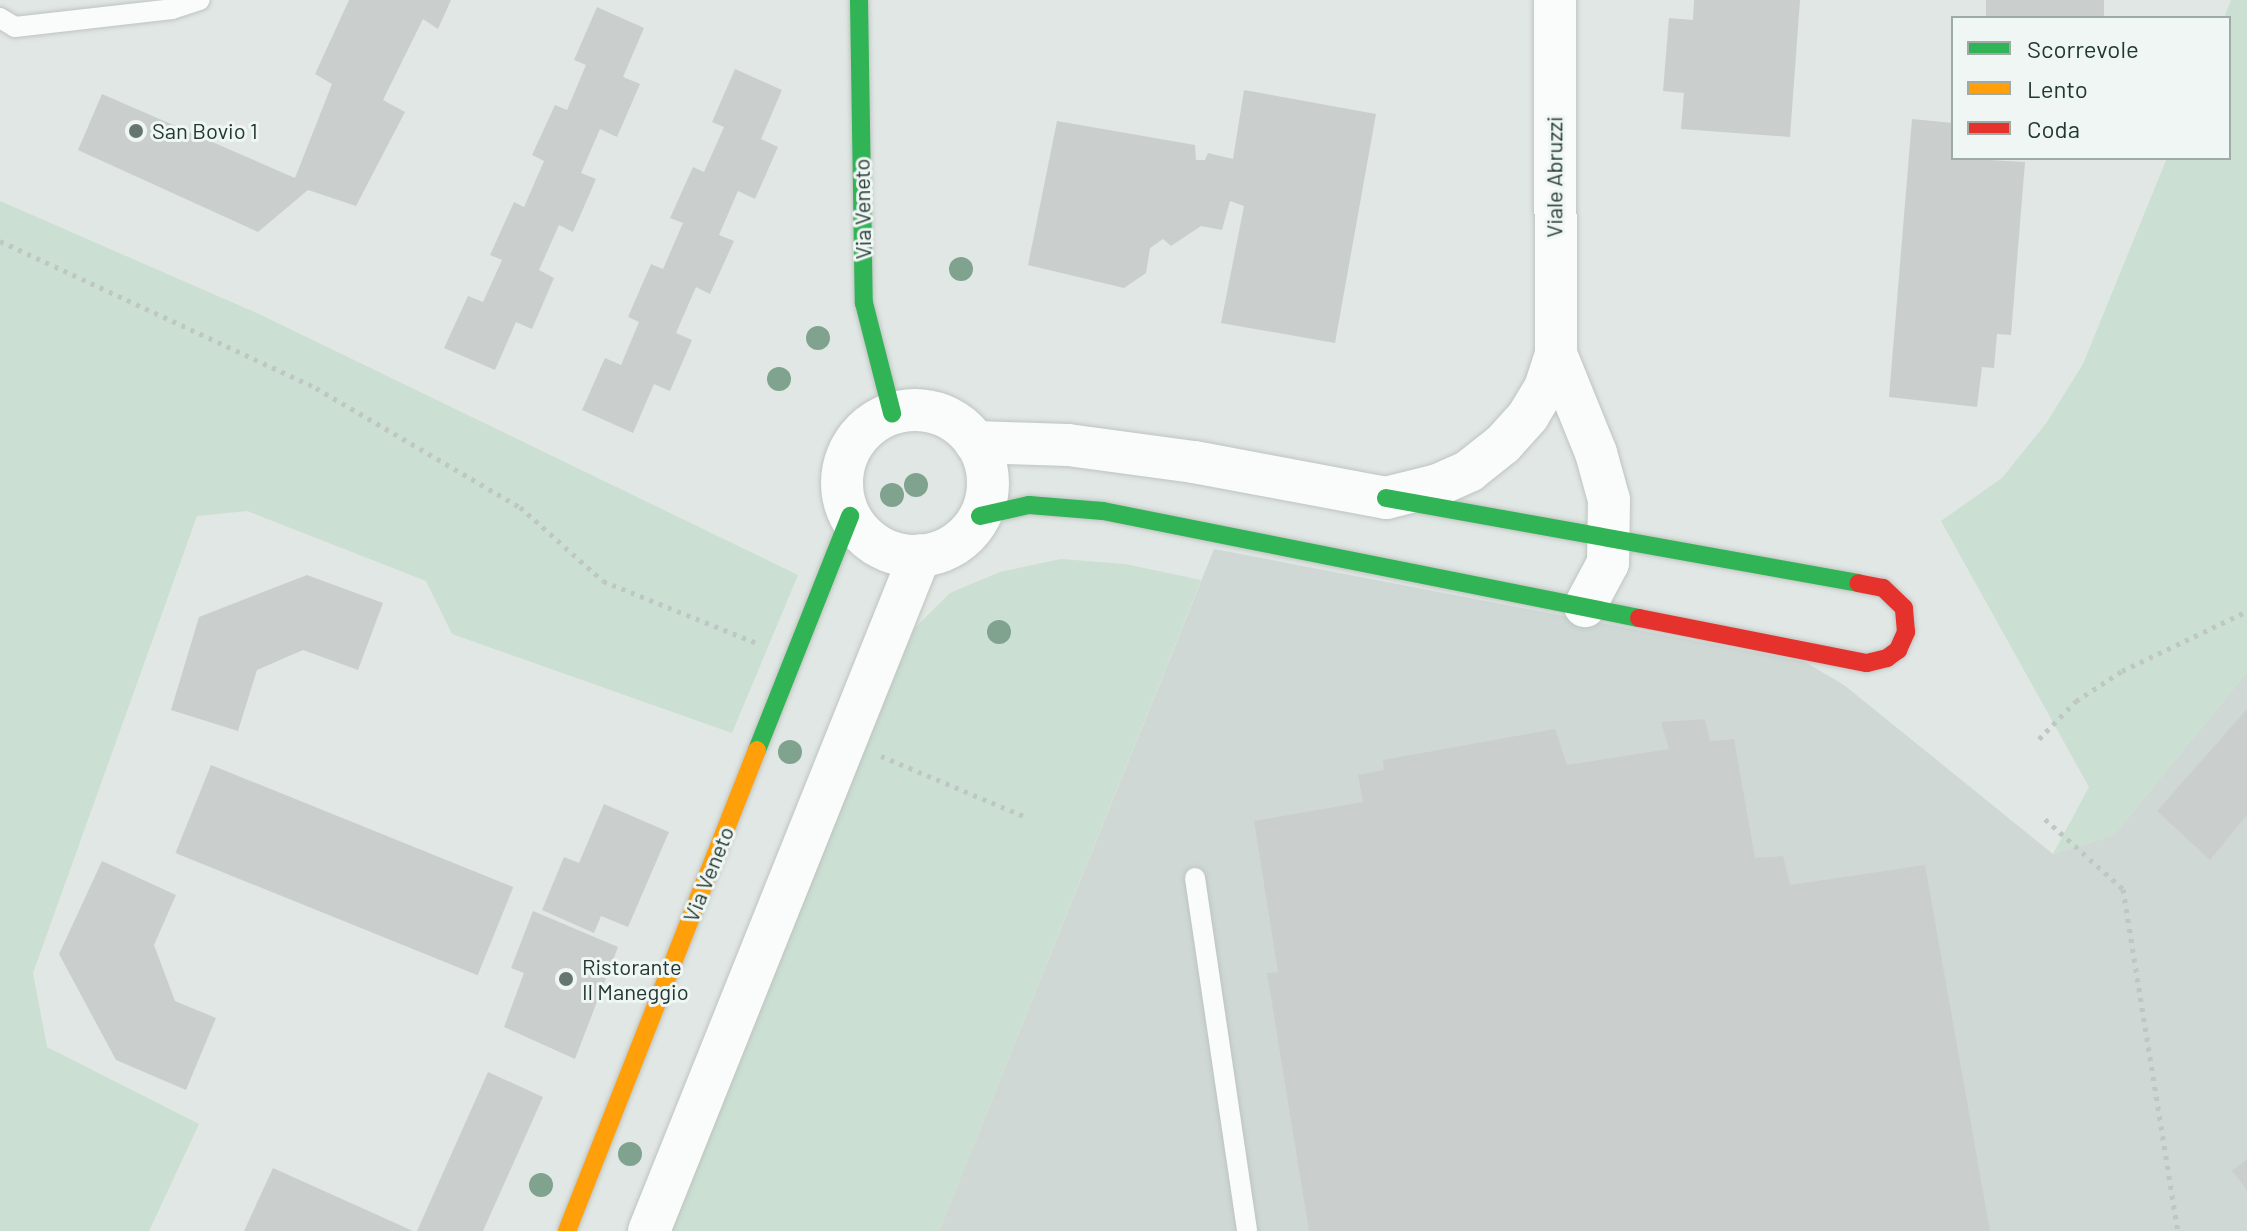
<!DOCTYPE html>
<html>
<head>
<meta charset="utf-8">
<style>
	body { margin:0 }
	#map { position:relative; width:2247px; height:1231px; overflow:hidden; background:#e1e7e4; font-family:Barlow,sans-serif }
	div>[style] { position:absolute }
	.built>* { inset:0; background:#cfd8d4 }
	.green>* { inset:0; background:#cbdfd2 }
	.building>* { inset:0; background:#cacfcd; transform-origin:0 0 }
	.path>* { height:5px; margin-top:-2.5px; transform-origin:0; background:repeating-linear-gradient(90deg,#bfc7c5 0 4px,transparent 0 10px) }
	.roads { filter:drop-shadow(0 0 2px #bec4c1) drop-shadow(0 0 2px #bec4c1) }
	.lane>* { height:20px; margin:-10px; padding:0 10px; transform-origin:10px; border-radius:10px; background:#fafbfb }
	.street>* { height:42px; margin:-21px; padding:0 21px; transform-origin:21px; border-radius:21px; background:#fafbfb }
	.street>.ring { margin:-21px; padding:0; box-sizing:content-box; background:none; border:42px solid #fafbfb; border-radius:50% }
	.fast>* { height:18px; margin:-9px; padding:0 9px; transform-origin:9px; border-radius:9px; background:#30b455 }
	.slow>* { height:18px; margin:-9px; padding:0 9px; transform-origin:9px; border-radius:9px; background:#ff9f0a }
	.jam>* { height:18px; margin:-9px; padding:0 9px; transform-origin:9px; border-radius:9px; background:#e5322d }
	.trees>* { width:24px; height:24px; margin:-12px; border-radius:50%; background:#7fa38e }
	.dots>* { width:22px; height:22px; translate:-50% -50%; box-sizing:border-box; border:4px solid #eff6f3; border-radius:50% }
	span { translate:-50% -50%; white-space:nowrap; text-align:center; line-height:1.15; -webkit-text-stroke:6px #eff6f3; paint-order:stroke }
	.poi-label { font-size:22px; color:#223832 }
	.left { translate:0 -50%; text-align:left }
	.street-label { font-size:22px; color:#223832 }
	.legend { position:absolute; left:1951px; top:16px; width:280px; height:144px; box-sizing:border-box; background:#eff6f3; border:2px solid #9daaa6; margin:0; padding:10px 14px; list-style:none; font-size:24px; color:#223832 }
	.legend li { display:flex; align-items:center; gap:16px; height:40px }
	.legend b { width:40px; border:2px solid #9daaa6 }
</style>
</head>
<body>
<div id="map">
	<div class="built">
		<div style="clip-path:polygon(1214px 549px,1805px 662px,1844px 685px,2053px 854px,2114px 835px,2247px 672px,2247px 1231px,939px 1231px)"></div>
	</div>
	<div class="green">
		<div style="clip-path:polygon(2231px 0,2247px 0,2247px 672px,2114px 835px,2053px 854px,2089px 787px,1941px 521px,2002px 478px,2047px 422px,2083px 364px,2167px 158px,2229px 158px,2229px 18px,2224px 18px)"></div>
		<div style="clip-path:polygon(0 201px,261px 315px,798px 575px,732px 733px,452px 634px,426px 581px,247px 511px,197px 516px,33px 973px,47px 1047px,199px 1124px,149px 1231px,0 1231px)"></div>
		<div style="clip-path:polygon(1061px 559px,1125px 564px,1201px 580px,939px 1231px,670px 1231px,914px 629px,950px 593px,1000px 572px)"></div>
	</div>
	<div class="building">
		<div style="clip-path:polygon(349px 0,451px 0,438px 29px,423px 19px,383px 100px,405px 112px,356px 206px,308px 190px,258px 232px,78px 150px,102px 94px,295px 178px,332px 84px,315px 74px)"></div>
		<div style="clip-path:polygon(1694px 0,1800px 0,1790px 137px,1681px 129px,1684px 93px,1663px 91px,1669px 18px,1693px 20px)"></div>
		<div style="left:1986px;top:0;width:118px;height:18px"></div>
		<div style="clip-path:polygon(597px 7px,644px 28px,623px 77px,640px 84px,617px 137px,600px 129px,581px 173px,596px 179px,573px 232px,559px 225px,539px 270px,554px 278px,532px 329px,516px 322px,495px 370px,444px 348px,468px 296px,483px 302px,502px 260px,490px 255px,514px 202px,524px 207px,544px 161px,532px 155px,555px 105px,567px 110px,586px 65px,574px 60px)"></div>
		<div style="clip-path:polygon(735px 69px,782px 90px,761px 139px,778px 147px,755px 199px,738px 191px,719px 235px,734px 241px,710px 294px,696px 287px,676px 333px,692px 340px,670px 391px,654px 384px,633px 433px,582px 410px,605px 358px,621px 365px,639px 322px,628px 317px,651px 264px,663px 269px,683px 223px,670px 218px,693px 167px,704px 172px,724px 127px,712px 122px)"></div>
		<div style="clip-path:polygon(1244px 90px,1376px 114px,1335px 343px,1221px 323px,1244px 206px,1230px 201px,1222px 230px,1201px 226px,1171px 246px,1163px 239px,1150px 248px,1146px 273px,1124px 288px,1028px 265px,1057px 121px,1195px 145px,1196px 160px,1205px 160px,1208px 153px,1233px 159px)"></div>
		<div style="clip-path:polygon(1912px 119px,1953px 123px,1953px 158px,2025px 162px,2011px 335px,1997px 334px,1994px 368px,1982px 367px,1977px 407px,1889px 397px)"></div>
		<div style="clip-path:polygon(307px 575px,383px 603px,358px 670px,303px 650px,257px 670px,238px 731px,171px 710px,199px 617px)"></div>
		<div style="clip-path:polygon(2247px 709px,2247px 815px,2210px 860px,2157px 811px)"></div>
		<div style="clip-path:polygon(1705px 719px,1710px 741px,1734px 739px,1755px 858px,1783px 856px,1790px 885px,1925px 865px,1990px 1231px,1309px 1231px,1267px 973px,1278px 972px,1254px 821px,1363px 802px,1358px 775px,1384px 770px,1383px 760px,1555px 729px,1567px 765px,1669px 749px,1661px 722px)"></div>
		<div style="left:211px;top:765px;width:326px;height:95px;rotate:22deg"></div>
		<div style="clip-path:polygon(604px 804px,669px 832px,628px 927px,601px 916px,594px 933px,542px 910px,564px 857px,579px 863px)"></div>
		<div style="clip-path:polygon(102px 861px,176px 895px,154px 945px,175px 1001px,216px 1018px,186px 1090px,116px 1060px,59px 954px)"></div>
		<div style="clip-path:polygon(533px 911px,618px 947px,575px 1059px,504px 1027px,524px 973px,511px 968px)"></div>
		<div style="clip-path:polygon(488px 1072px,543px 1097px,483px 1231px,417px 1231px)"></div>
		<div style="clip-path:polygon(2247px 1159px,2247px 1190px,2232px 1171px)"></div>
		<div style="clip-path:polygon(273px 1168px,413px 1231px,244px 1231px)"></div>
	</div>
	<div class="path">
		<div style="left:0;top:241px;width:349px;rotate:24.9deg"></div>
		<div style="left:316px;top:388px;width:236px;rotate:30.3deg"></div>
		<div style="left:520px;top:507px;width:111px;rotate:41.7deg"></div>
		<div style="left:603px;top:581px;width:168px;rotate:22deg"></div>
		<div style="left:2039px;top:739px;width:53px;rotate:-45.8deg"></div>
		<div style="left:2076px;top:701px;width:55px;rotate:-33.1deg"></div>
		<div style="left:2122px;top:671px;width:139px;rotate:-25.6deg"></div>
		<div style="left:881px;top:756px;width:155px;rotate:22.8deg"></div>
		<div style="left:2045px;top:819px;width:105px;rotate:41.9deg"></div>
		<div style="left:2123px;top:889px;width:346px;rotate:80.9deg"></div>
	</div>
	<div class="roads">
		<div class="lane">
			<div style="left:0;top:18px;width:17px;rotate:31deg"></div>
			<div style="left:15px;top:27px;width:158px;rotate:-6.5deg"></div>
			<div style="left:172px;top:9px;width:29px;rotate:-18deg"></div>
			<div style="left:1195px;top:878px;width:357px;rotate:81.6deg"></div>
		</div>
		<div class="street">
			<div style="left:1556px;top:354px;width:107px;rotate:68deg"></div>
			<div style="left:1596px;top:453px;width:49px;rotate:74.5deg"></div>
			<div style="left:1609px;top:500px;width:63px;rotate:90.9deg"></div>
			<div style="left:1608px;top:563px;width:49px;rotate:118.1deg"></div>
			<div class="ring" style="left:842px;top:410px;width:104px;height:104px"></div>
			<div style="left:975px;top:442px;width:93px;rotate:1.8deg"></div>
			<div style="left:1068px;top:445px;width:127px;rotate:7.7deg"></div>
			<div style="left:1194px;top:462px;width:195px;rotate:10.6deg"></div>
			<div style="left:1386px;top:498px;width:54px;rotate:-14deg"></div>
			<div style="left:1438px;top:485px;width:34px;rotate:-24deg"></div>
			<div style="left:1469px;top:471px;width:43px;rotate:-38.5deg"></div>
			<div style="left:1503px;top:444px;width:38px;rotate:-48deg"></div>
			<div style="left:1528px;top:416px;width:33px;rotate:-59deg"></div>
			<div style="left:1545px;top:388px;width:36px;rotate:-72deg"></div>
			<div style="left:1556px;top:354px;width:354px;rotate:-90.2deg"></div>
			<div style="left:649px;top:1231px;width:728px;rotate:-68.15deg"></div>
		</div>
		<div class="fast">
			<div style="left:859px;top:0;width:303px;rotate:89.1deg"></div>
			<div style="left:864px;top:303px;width:114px;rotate:75.7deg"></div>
			<div style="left:1386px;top:498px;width:480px;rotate:10.2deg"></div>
			<div style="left:980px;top:516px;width:50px;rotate:-12.7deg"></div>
			<div style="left:1029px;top:505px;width:74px;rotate:4.6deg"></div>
			<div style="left:1103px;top:511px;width:547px;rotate:11.29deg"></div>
			<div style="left:757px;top:750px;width:252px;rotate:-68.3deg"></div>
		</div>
		<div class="slow">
			<div style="left:567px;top:1231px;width:517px;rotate:-68.45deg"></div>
		</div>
		<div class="jam">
			<div style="left:1639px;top:618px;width:232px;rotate:11.2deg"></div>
			<div style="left:1867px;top:663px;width:21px;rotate:-14deg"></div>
			<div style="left:1887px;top:658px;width:14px;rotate:-36deg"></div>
			<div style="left:1898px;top:650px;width:20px;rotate:-66deg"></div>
			<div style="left:1906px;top:632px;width:24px;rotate:-95deg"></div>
			<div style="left:1904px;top:608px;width:29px;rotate:-136deg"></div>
			<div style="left:1883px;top:588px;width:25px;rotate:-169deg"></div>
		</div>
	</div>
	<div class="trees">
		<div style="left:961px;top:269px"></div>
		<div style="left:818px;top:338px"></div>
		<div style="left:779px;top:379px"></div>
		<div style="left:916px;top:485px"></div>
		<div style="left:892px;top:495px"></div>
		<div style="left:999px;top:632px"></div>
		<div style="left:790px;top:752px"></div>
		<div style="left:630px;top:1154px"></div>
		<div style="left:541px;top:1185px"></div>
	</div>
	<div class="dots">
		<div style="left:136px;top:131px;background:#657570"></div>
		<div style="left:566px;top:979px;background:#657570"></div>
	</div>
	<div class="poi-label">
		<span class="left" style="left:152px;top:131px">San Bovio 1</span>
		<span class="left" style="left:582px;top:979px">Ristorante<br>Il Maneggio</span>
	</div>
	<div class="street-label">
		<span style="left:1554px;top:177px;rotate:-90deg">Viale Abruzzi</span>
		<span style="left:862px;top:209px;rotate:-91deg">Via Veneto</span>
		<span style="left:708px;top:874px;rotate:-68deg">Via Veneto</span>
	</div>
	<ul class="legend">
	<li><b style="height:10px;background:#30b455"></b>Scorrevole</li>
	<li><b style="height:10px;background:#ff9f0a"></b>Lento</li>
	<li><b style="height:10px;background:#e5322d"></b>Coda</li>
	</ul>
</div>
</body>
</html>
